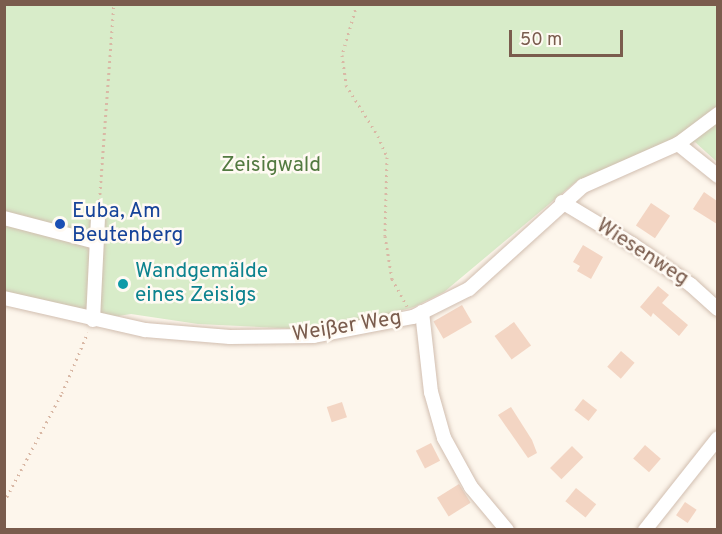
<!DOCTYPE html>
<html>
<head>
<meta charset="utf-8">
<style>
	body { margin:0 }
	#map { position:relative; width:722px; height:534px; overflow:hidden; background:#fdf6ec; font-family:Overpass,sans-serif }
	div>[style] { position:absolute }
	.green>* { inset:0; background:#d8ecc9 }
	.building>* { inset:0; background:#f3d5c3; transform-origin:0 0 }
	.path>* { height:3px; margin-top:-1.5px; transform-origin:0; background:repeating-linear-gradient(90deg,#d9b8a5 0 1.5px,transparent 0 6px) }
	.roads { filter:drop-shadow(0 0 2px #d1beb0) drop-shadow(0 0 2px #d1beb0) }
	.street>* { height:14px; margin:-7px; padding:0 7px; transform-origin:7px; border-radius:7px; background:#fff }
	.dots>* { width:16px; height:16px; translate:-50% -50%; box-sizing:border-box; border:3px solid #fffaf3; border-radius:50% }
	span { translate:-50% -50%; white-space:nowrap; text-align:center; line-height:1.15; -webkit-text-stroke:5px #fffaf3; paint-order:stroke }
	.park-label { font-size:21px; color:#537a41 }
	.transit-label { font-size:21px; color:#164399 }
	.left { translate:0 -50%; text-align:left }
	.street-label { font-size:21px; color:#7a5c4d }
	.culture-label { font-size:21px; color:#0d838f }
	.frame { position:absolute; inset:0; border:6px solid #7a5c4d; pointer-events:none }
	.scale { position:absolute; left:509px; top:30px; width:114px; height:27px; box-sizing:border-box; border:3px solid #7a5c4d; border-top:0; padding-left:8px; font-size:18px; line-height:21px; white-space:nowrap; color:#7a5c4d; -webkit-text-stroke:4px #fffaf3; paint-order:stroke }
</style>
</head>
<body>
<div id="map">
	<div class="green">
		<div style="clip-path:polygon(5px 5px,717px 5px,717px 162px,695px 142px,578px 180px,444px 292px,414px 307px,374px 318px,299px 329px,198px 324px,131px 314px,93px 320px,5px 298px)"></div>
	</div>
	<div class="building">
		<div style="clip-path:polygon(704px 192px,717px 201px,717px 224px,693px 209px)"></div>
		<div style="left:651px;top:203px;width:23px;height:27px;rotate:34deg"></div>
		<div style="clip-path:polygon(583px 245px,603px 257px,591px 279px,577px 271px,580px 266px,573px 262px)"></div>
		<div style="clip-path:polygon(658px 286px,669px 295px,662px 303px,688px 325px,679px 336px,653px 313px,651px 317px,640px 307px)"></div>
		<div style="left:462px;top:305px;width:20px;height:33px;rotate:60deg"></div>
		<div style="left:514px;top:322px;width:29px;height:24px;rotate:54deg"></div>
		<div style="left:621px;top:351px;width:18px;height:21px;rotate:41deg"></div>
		<div style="left:583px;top:399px;width:18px;height:14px;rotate:38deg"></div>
		<div style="left:342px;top:402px;width:16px;height:16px;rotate:72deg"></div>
		<div style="clip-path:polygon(511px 407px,532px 440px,537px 453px,528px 458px,498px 415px)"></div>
		<div style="left:431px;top:443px;width:20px;height:17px;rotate:63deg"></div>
		<div style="left:645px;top:445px;width:21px;height:18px;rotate:41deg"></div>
		<div style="left:572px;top:446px;width:16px;height:31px;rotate:45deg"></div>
		<div style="left:459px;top:484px;width:22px;height:26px;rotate:58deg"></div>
		<div style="left:576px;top:488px;width:26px;height:17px;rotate:39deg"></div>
		<div style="left:685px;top:502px;width:14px;height:16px;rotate:34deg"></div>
	</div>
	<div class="path">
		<div style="left:357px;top:4px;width:53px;rotate:106.4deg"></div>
		<div style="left:342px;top:55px;width:30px;rotate:82deg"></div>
		<div style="left:346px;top:85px;width:60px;rotate:57.9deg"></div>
		<div style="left:378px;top:136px;width:23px;rotate:67deg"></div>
		<div style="left:387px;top:157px;width:79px;rotate:91.5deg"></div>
		<div style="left:385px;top:236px;width:44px;rotate:80.8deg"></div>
		<div style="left:392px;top:279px;width:31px;rotate:61deg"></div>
		<div style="left:99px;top:206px;width:203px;rotate:-85.8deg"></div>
		<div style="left:4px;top:502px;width:123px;rotate:-62deg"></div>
		<div style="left:62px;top:393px;width:66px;rotate:-66.9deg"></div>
	</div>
	<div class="roads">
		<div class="street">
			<div style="left:678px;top:144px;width:51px;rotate:38.7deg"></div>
			<div style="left:562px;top:202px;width:82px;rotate:31deg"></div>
			<div style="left:632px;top:244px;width:72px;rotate:34.8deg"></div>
			<div style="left:691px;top:285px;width:36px;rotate:42deg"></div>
			<div style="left:4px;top:218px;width:95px;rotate:14.6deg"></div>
			<div style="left:4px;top:298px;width:145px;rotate:12.8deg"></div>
			<div style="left:145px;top:330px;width:85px;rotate:4.7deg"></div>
			<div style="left:230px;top:337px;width:84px;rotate:-0.7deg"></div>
			<div style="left:314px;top:336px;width:101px;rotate:-10.9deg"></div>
			<div style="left:413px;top:317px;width:63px;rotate:-26.6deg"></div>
			<div style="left:469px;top:289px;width:154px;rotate:-42.1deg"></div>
			<div style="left:583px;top:186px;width:104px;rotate:-23.9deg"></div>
			<div style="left:678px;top:144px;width:50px;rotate:-36.9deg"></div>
			<div style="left:422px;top:312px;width:81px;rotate:83.6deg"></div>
			<div style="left:431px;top:392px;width:48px;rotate:74.2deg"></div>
			<div style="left:444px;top:438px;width:56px;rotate:61.1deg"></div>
			<div style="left:471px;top:487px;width:56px;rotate:50.1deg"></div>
			<div style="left:93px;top:320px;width:101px;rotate:-87.2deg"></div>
			<div style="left:645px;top:530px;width:117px;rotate:-51.6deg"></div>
		</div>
	</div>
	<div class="dots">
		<div style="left:60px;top:224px;background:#1a4fb4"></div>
		<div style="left:123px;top:284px;background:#0f9aa8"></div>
	</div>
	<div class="park-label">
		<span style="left:271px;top:166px">Zeisigwald</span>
	</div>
	<div class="transit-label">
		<span class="left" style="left:72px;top:224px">Euba, Am<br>Beutenberg</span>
	</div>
	<div class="street-label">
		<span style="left:642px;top:253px;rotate:33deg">Wiesenweg</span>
		<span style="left:347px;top:327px;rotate:-9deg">Weißer Weg</span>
	</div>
	<div class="culture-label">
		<span class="left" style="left:135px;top:284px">Wandgemälde<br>eines Zeisigs</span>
	</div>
	<div class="frame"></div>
	<div class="scale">50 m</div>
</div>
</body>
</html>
